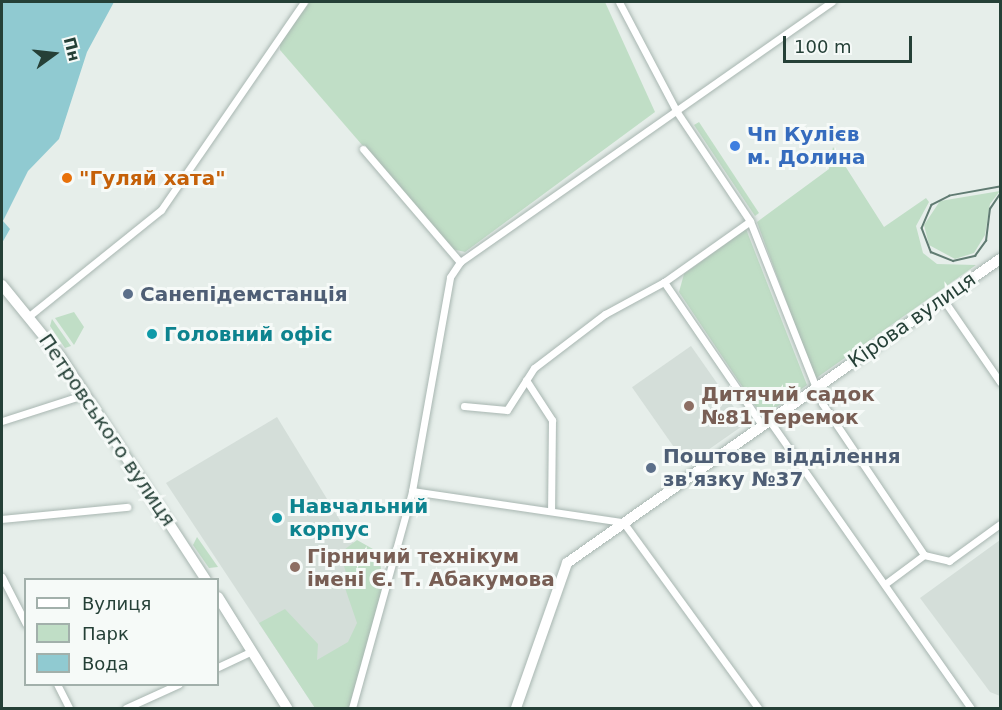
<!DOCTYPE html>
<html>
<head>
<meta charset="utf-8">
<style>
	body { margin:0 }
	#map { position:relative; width:1002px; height:710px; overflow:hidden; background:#e6eeea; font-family:"DejaVu Sans",sans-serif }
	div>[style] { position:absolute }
	.built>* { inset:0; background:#d4ded9; transform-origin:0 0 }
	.green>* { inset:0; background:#c0dec6 }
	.water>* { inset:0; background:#90cad1 }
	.roads { filter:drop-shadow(0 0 2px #a8b6b1) drop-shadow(0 0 2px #a8b6b1) }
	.street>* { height:7px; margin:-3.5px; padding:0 3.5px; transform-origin:3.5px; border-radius:3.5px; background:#fff }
	.secondary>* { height:10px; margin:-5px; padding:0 5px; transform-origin:5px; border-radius:5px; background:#fff }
	.tram>* { height:1.5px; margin:-0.75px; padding:0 0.75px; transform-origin:0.75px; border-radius:0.75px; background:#607b72 }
	.dots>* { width:16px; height:16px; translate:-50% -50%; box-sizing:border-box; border:3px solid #f6faf8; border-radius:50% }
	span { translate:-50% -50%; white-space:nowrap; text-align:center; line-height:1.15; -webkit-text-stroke:6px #f6faf8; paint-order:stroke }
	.shop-label { font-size:20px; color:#366cbe; font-weight:700 }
	.left { translate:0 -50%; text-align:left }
	.food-label { font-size:20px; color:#c56008; font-weight:700 }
	.service-label { font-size:20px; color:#4e5e75; font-weight:700 }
	.street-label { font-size:20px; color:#254037 }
	.culture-label { font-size:20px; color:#0d838f; font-weight:700 }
	.education-label { font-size:20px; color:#785e54; font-weight:700 }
	.frame { position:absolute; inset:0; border:3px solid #254037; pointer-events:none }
	.legend { position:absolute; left:24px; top:578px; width:195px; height:108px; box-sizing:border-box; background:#f6faf8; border:2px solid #a2b0ab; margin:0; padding:8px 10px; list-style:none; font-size:18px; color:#254037 }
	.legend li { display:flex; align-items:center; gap:12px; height:30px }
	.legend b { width:30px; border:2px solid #a2b0ab }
	.north { position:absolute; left:24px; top:24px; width:60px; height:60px; -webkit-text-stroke:4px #f6faf8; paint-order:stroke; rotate:75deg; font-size:16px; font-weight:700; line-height:24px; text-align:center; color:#254037 }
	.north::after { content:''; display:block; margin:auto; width:21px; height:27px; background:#254037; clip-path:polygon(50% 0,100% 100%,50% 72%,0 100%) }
	.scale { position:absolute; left:783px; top:36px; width:129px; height:27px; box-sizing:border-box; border:3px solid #254037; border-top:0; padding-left:8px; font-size:18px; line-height:21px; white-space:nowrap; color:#254037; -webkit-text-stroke:4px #f6faf8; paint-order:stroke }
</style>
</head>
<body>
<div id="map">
	<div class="built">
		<div style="left:691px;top:346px;width:95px;height:72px;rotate:55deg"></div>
		<div style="clip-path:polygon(277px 417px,382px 589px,315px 708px,166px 483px)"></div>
		<div style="clip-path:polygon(1000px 540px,1000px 696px,990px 692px,920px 598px)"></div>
	</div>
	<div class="green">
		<div style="clip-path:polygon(310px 2px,605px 2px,655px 112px,465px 252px,452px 249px,280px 50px,280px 42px)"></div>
		<div style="clip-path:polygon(699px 122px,759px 213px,755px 216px,694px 125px)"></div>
		<div style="clip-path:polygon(833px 147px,884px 227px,926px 198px,929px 202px,916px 226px,923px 253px,937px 264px,976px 265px,815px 379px,757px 222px,829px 169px)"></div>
		<div style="clip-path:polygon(1000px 191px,990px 204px,985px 235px,974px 253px,955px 259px,929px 245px,924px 225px,940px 201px)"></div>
		<div style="clip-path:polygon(746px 229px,807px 385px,767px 414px,756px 407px,679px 292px,684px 274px)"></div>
		<div style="clip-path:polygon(74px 312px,84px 327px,74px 345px,55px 318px)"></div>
		<div style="clip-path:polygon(52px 319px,71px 346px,65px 348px,50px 326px)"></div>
		<div style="clip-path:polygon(197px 537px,218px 567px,209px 568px,193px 545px)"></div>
		<div style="clip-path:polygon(357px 540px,380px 553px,382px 589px,350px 708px,315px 708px,259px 623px,285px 609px,318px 644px,317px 660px,348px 642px,357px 623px,343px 582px,347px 576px,340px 553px)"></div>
	</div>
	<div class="water">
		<div style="clip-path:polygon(2px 2px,114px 2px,87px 52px,59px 139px,28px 171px,3px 221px,10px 229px,2px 243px)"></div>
	</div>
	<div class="roads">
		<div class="street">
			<div style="left:619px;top:2px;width:124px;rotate:62.2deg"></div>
			<div style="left:677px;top:112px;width:131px;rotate:56.2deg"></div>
			<div style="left:750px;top:221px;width:196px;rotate:68.4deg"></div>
			<div style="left:822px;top:403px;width:183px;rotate:56.1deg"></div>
			<div style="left:363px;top:149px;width:149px;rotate:49.4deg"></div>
			<div style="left:664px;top:282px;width:173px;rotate:55.6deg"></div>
			<div style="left:943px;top:299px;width:101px;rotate:55.5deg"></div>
			<div style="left:29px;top:316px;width:169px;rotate:-38.8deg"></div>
			<div style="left:161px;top:210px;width:252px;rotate:-55.5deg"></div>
			<div style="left:526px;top:380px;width:48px;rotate:57deg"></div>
			<div style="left:552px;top:420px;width:91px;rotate:90.6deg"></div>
			<div style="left:464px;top:406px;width:43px;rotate:5.3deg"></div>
			<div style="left:507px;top:410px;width:50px;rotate:-57.3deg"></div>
			<div style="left:534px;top:368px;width:89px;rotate:-37.3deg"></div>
			<div style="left:605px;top:314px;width:67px;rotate:-28.5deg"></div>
			<div style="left:664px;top:282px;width:105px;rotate:-35.3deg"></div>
			<div style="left:769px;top:420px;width:352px;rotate:55deg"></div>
			<div style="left:2px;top:421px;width:88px;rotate:-17.8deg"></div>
			<div style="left:412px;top:491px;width:213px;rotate:8.4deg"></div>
			<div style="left:623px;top:522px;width:230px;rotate:54deg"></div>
			<div style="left:2px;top:519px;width:126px;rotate:-5.5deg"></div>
			<div style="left:2px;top:577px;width:53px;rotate:62.9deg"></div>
			<div style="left:885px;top:584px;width:49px;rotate:-36.6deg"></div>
			<div style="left:924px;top:555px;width:26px;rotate:13deg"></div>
			<div style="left:949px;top:561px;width:63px;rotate:-36deg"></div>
			<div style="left:218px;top:667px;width:38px;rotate:-25deg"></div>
			<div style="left:57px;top:684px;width:27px;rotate:63deg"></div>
			<div style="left:126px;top:708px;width:58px;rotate:-24.4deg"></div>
			<div style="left:352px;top:708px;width:225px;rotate:-74.5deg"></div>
			<div style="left:412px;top:491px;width:217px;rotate:-79.9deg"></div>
			<div style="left:450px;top:277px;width:18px;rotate:-56deg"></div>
			<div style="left:460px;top:262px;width:454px;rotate:-35deg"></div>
		</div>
		<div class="secondary">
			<div style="left:2px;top:285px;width:92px;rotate:50.8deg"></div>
			<div style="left:60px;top:356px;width:267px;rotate:56.9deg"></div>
			<div style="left:218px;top:597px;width:131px;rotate:58.1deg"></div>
			<div style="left:516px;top:708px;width:154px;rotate:-70.6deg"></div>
			<div style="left:567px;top:563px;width:529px;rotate:-35.07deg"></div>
		</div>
	</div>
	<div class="tram">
		<div style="left:1000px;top:187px;width:51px;rotate:169.8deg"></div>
		<div style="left:950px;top:196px;width:20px;rotate:153deg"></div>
		<div style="left:932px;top:205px;width:25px;rotate:113deg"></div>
		<div style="left:922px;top:228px;width:26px;rotate:69deg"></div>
		<div style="left:931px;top:252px;width:24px;rotate:22deg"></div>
		<div style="left:953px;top:261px;width:23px;rotate:-13deg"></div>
		<div style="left:975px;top:256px;width:19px;rotate:-54deg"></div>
		<div style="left:986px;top:241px;width:32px;rotate:-83deg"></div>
		<div style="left:990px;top:209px;width:18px;rotate:-56deg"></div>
	</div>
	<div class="dots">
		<div style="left:735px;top:146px;background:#3f7fe0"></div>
		<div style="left:67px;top:178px;background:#e8710a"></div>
		<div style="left:128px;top:294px;background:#5c6f8a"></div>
		<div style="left:152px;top:334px;background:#0f9aa8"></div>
		<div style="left:689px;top:406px;background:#8d6e63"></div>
		<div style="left:651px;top:468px;background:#5c6f8a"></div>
		<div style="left:277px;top:518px;background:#0f9aa8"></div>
		<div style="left:295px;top:567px;background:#8d6e63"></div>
	</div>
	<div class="shop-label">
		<span class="left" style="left:747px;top:146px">Чп Кулієв<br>м. Долина</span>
	</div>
	<div class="food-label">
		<span class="left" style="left:79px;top:178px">"Гуляй хата"</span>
	</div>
	<div class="service-label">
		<span class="left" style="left:140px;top:294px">Санепідемстанція</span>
		<span class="left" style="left:663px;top:468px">Поштове відділення<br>зв'язку №37</span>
	</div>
	<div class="street-label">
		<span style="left:912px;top:320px;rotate:-35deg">Кірова вулиця</span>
		<span style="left:107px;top:430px;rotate:56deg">Петровського вулиця</span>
	</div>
	<div class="culture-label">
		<span class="left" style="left:164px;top:334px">Головний офіс</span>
		<span class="left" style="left:289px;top:518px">Навчальний<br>корпус</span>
	</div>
	<div class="education-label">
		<span class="left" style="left:701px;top:406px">Дитячий садок<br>№81 Теремок</span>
		<span class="left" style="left:307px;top:568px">Гірничий технікум<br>імені Є. Т. Абакумова</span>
	</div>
	<div class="frame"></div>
	<ul class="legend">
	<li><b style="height:8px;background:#fff"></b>Вулиця</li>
	<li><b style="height:16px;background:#c0dec6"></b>Парк</li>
	<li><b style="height:16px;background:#90cad1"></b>Вода</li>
	</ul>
	<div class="north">Пн</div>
	<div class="scale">100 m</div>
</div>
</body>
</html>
